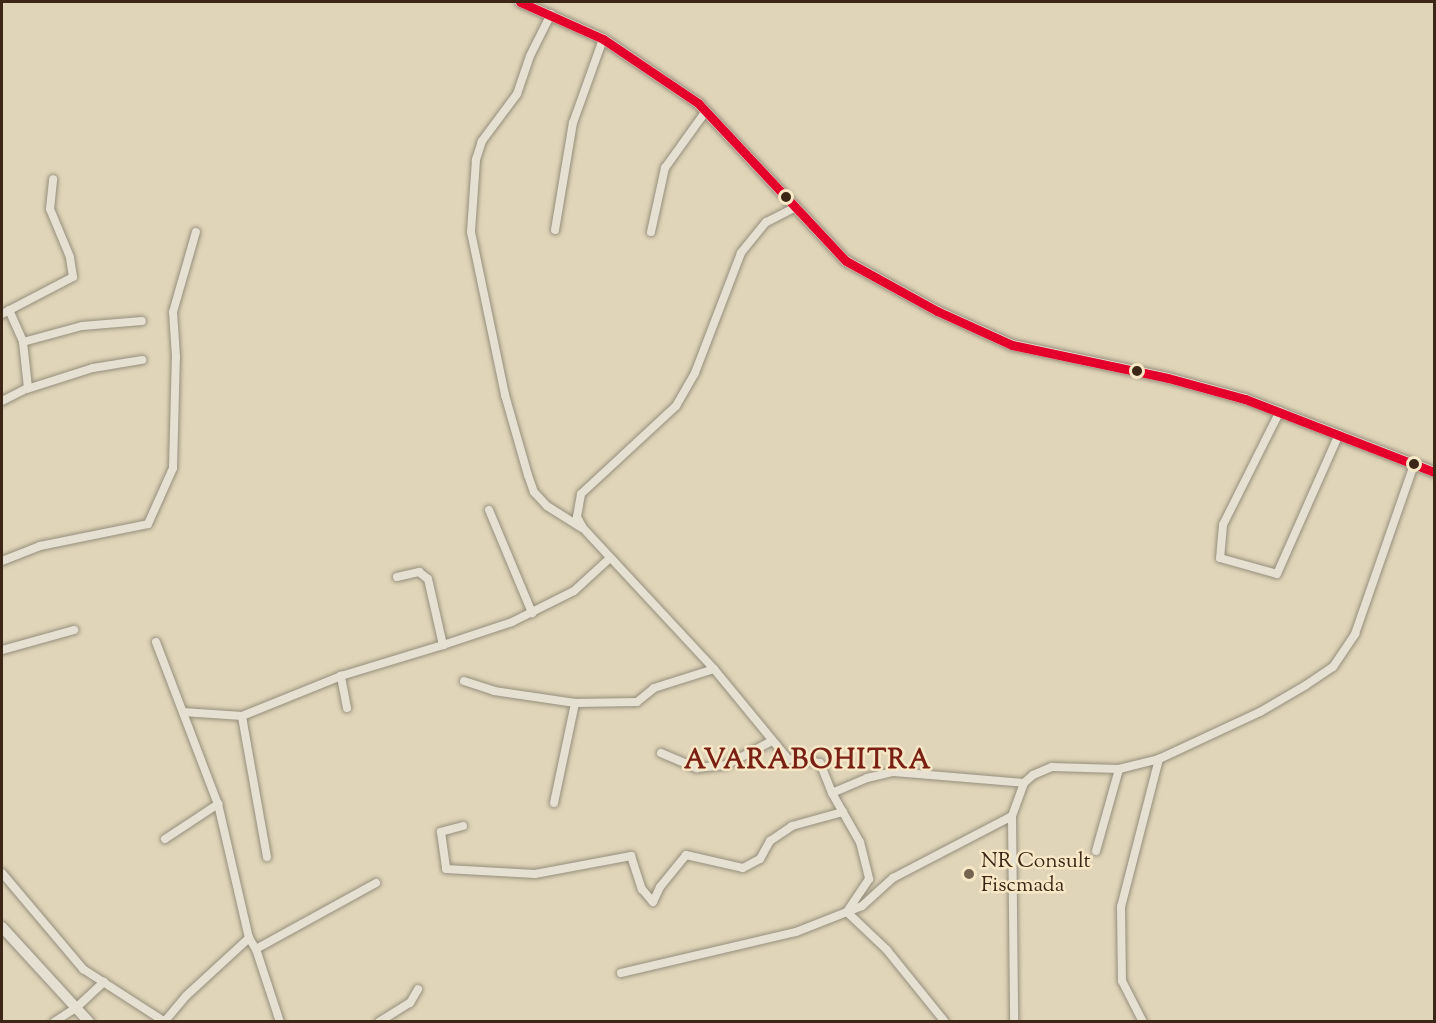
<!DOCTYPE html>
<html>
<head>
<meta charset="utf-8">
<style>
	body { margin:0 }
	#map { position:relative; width:1436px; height:1023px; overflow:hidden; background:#e0d5b9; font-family:"Sorts Mill Goudy",serif }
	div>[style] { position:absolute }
	.roads { filter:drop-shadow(0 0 2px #968e7c) drop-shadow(0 0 2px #968e7c) }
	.minor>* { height:8px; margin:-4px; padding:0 4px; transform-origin:4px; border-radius:4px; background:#e5e0d2 }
	.tertiary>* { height:10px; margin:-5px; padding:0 5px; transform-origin:5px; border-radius:5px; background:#e5e0d2 }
	.bus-1>* { height:9px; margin:-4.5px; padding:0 4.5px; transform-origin:4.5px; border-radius:4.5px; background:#e4002b }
	.dots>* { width:16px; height:16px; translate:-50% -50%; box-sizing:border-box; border:3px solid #f6e8c6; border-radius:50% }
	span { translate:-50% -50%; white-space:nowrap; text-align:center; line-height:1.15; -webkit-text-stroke:5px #f6e8c6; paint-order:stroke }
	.poi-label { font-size:21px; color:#3c2717 }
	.left { translate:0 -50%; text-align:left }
	.district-label { font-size:27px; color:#7a1f14; font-weight:700; letter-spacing:1.5px }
	.frame { position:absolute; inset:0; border:3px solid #3c2717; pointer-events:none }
</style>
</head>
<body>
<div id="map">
	<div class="roads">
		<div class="minor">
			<div style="left:551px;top:14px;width:47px;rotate:116.6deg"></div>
			<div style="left:530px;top:56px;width:40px;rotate:108.9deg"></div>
			<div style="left:517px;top:94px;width:59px;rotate:126.7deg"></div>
			<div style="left:482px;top:141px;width:20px;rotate:108deg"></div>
			<div style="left:476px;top:160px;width:72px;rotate:94deg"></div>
			<div style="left:471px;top:232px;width:167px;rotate:78.2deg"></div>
			<div style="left:505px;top:395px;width:83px;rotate:74deg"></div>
			<div style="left:528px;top:475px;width:18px;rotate:71deg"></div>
			<div style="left:534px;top:492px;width:19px;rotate:47deg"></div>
			<div style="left:547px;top:506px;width:41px;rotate:32.2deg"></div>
			<div style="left:794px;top:208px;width:31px;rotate:153deg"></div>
			<div style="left:766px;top:222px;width:40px;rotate:129deg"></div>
			<div style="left:741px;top:253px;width:129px;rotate:111deg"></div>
			<div style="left:695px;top:373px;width:38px;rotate:120deg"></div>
			<div style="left:676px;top:406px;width:129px;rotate:137.2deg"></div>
			<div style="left:581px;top:494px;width:23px;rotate:100deg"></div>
			<div style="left:577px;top:517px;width:13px;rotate:61deg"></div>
			<div style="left:583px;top:528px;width:192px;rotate:47.1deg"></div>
			<div style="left:714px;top:669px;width:117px;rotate:50.6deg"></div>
			<div style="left:788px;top:759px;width:32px;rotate:7deg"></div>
			<div style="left:820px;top:763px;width:32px;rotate:68deg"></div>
			<div style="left:832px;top:793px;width:38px;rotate:-23deg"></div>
			<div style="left:867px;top:778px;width:28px;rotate:-13deg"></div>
			<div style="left:894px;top:772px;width:130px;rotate:4.8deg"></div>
			<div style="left:555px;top:230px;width:109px;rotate:-80.5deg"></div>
			<div style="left:573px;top:123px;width:89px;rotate:-70.3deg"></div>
			<div style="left:651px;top:232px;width:66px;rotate:-77.7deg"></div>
			<div style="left:665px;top:168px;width:70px;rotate:-54.3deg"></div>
			<div style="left:9px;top:310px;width:35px;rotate:66deg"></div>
			<div style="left:23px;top:342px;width:61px;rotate:-15.2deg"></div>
			<div style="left:82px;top:326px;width:60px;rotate:-4.8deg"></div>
			<div style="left:2px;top:314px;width:80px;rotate:-27.5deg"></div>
			<div style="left:73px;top:277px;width:20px;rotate:-99deg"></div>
			<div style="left:70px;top:257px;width:52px;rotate:-112.6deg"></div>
			<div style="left:50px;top:209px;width:30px;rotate:-84deg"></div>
			<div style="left:27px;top:389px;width:69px;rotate:-17.7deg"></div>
			<div style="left:93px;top:368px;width:50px;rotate:-9.3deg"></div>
			<div style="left:2px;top:401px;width:29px;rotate:-27deg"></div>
			<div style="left:28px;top:388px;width:46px;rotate:-96.2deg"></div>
			<div style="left:1280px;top:411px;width:127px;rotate:116.6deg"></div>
			<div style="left:1223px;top:525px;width:33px;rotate:95deg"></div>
			<div style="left:1220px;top:558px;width:59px;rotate:15.7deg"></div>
			<div style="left:1277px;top:574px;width:153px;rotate:-66.1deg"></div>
			<div style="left:489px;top:510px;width:112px;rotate:67.3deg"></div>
			<div style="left:2px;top:561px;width:41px;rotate:-21.5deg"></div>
			<div style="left:40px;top:546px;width:110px;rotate:-11.5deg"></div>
			<div style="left:148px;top:524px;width:61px;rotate:-65.9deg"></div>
			<div style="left:173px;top:468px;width:111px;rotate:-88.5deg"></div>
			<div style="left:176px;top:357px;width:45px;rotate:-93.8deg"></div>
			<div style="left:173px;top:312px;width:83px;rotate:-74deg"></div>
			<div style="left:397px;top:577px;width:23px;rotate:-13deg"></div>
			<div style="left:419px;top:572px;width:11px;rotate:38deg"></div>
			<div style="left:428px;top:579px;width:68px;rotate:77.2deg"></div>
			<div style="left:443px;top:645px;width:73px;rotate:-18.4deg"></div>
			<div style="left:512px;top:622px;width:69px;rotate:-26.6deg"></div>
			<div style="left:574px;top:591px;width:49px;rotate:-42.5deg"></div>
			<div style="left:156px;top:642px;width:173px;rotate:69.1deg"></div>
			<div style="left:218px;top:804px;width:138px;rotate:77deg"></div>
			<div style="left:249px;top:938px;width:13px;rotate:58deg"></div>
			<div style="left:256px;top:949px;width:137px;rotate:-28.8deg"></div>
			<div style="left:2px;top:650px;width:75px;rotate:-15.5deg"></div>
			<div style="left:464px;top:681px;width:32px;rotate:18deg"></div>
			<div style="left:494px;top:691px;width:82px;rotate:8.4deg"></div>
			<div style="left:575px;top:703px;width:62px;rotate:-0.9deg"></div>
			<div style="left:637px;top:702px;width:22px;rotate:-39deg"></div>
			<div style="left:654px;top:688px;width:63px;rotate:-17.6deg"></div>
			<div style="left:347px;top:708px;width:33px;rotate:-101deg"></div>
			<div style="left:341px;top:676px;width:107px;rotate:-16.9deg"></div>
			<div style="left:183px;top:712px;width:59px;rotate:3.9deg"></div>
			<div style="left:661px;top:753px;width:39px;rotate:23deg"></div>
			<div style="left:697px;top:768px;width:29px;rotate:-6deg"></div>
			<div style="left:726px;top:765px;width:52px;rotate:-27.6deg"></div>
			<div style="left:832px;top:793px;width:56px;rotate:60.3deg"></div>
			<div style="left:860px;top:842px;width:38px;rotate:76deg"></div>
			<div style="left:869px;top:879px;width:40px;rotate:124deg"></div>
			<div style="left:847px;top:912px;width:55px;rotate:43.5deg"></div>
			<div style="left:887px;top:950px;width:92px;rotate:51.1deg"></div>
			<div style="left:554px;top:803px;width:102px;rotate:-78.1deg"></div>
			<div style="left:1012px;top:816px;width:206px;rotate:89.4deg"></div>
			<div style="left:463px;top:826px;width:23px;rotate:165deg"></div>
			<div style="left:441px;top:832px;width:37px;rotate:82deg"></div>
			<div style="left:446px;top:869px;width:89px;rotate:3.2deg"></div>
			<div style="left:535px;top:874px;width:98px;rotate:-10.6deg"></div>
			<div style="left:631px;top:856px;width:35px;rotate:72deg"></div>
			<div style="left:642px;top:889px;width:17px;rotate:50deg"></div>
			<div style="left:653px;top:902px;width:17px;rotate:-65deg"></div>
			<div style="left:660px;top:887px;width:41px;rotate:-50.9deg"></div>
			<div style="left:686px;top:855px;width:58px;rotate:12.8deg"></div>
			<div style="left:743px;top:868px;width:19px;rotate:-28deg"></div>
			<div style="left:760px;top:859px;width:21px;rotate:-61deg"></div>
			<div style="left:770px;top:841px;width:27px;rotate:-34deg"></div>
			<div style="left:792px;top:826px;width:53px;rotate:-15.4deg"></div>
			<div style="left:165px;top:839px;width:64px;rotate:-33.4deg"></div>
			<div style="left:1096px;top:851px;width:85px;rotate:-74.3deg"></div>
			<div style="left:267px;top:857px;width:143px;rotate:-100.1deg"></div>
			<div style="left:242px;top:716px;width:107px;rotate:-22deg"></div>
			<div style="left:2px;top:873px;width:126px;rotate:49.8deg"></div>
			<div style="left:83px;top:969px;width:98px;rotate:32.9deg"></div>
			<div style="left:256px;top:949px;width:77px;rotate:71.8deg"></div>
			<div style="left:621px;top:973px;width:180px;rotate:-13.2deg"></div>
			<div style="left:796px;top:932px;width:71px;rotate:-21.5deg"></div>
			<div style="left:862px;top:906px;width:42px;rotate:-42.1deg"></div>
			<div style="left:893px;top:878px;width:134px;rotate:-27.5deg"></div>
			<div style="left:1012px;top:816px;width:35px;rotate:-70deg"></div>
			<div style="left:1024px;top:783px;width:12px;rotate:-42deg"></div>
			<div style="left:1033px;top:775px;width:21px;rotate:-23deg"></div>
			<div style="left:1052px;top:767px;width:67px;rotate:1.7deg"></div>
			<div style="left:1119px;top:769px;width:41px;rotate:-14deg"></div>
			<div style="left:1159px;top:759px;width:111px;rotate:-25deg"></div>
			<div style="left:1260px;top:712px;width:53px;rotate:-30.4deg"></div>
			<div style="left:1306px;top:685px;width:32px;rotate:-34deg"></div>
			<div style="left:1333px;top:667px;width:40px;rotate:-56deg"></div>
			<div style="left:1355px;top:634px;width:177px;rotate:-70.8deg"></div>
			<div style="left:165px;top:1021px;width:33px;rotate:-50deg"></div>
			<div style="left:186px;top:996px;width:86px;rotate:-42.6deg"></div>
			<div style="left:54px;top:1022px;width:27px;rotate:-33deg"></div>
			<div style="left:77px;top:1007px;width:37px;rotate:-43deg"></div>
			<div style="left:379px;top:1022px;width:36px;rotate:-32deg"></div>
			<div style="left:410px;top:1003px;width:16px;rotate:-60deg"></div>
			<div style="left:1143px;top:1022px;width:46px;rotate:-117.1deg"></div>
			<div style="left:1122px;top:981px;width:74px;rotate:-90.8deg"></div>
			<div style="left:1121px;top:907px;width:153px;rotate:-75.6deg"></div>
		</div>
		<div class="tertiary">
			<div style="left:520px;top:2px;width:91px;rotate:24deg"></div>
			<div style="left:603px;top:39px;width:115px;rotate:34deg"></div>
			<div style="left:698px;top:103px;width:216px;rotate:46.9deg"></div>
			<div style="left:846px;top:261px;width:104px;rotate:28.8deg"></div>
			<div style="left:937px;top:311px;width:82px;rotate:24.4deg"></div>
			<div style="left:1012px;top:345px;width:159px;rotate:11.9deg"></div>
			<div style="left:1168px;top:378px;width:80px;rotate:15.3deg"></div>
			<div style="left:1245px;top:399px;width:203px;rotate:21.1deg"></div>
			<div style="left:2px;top:927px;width:129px;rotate:47.5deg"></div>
		</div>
	</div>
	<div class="bus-1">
		<div style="left:520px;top:2px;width:91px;rotate:24deg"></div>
		<div style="left:603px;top:39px;width:115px;rotate:34deg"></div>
		<div style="left:698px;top:103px;width:216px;rotate:46.9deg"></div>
		<div style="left:846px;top:261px;width:104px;rotate:28.8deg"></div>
		<div style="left:937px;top:311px;width:82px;rotate:24.4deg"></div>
		<div style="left:1012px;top:345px;width:159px;rotate:11.9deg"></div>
		<div style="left:1168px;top:378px;width:80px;rotate:15.3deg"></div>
		<div style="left:1245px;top:399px;width:203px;rotate:21.1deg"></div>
	</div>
	<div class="dots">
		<div style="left:786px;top:197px;background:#3c2717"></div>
		<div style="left:1137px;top:371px;background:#3c2717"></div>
		<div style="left:1414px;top:464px;background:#3c2717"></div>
		<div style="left:969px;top:874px;background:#756450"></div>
	</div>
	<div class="poi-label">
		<span class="left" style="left:981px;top:874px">NR Consult<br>Fiscmada</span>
	</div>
	<div class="district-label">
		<span style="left:808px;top:762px">AVARABOHITRA</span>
	</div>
	<div class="frame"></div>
</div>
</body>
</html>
